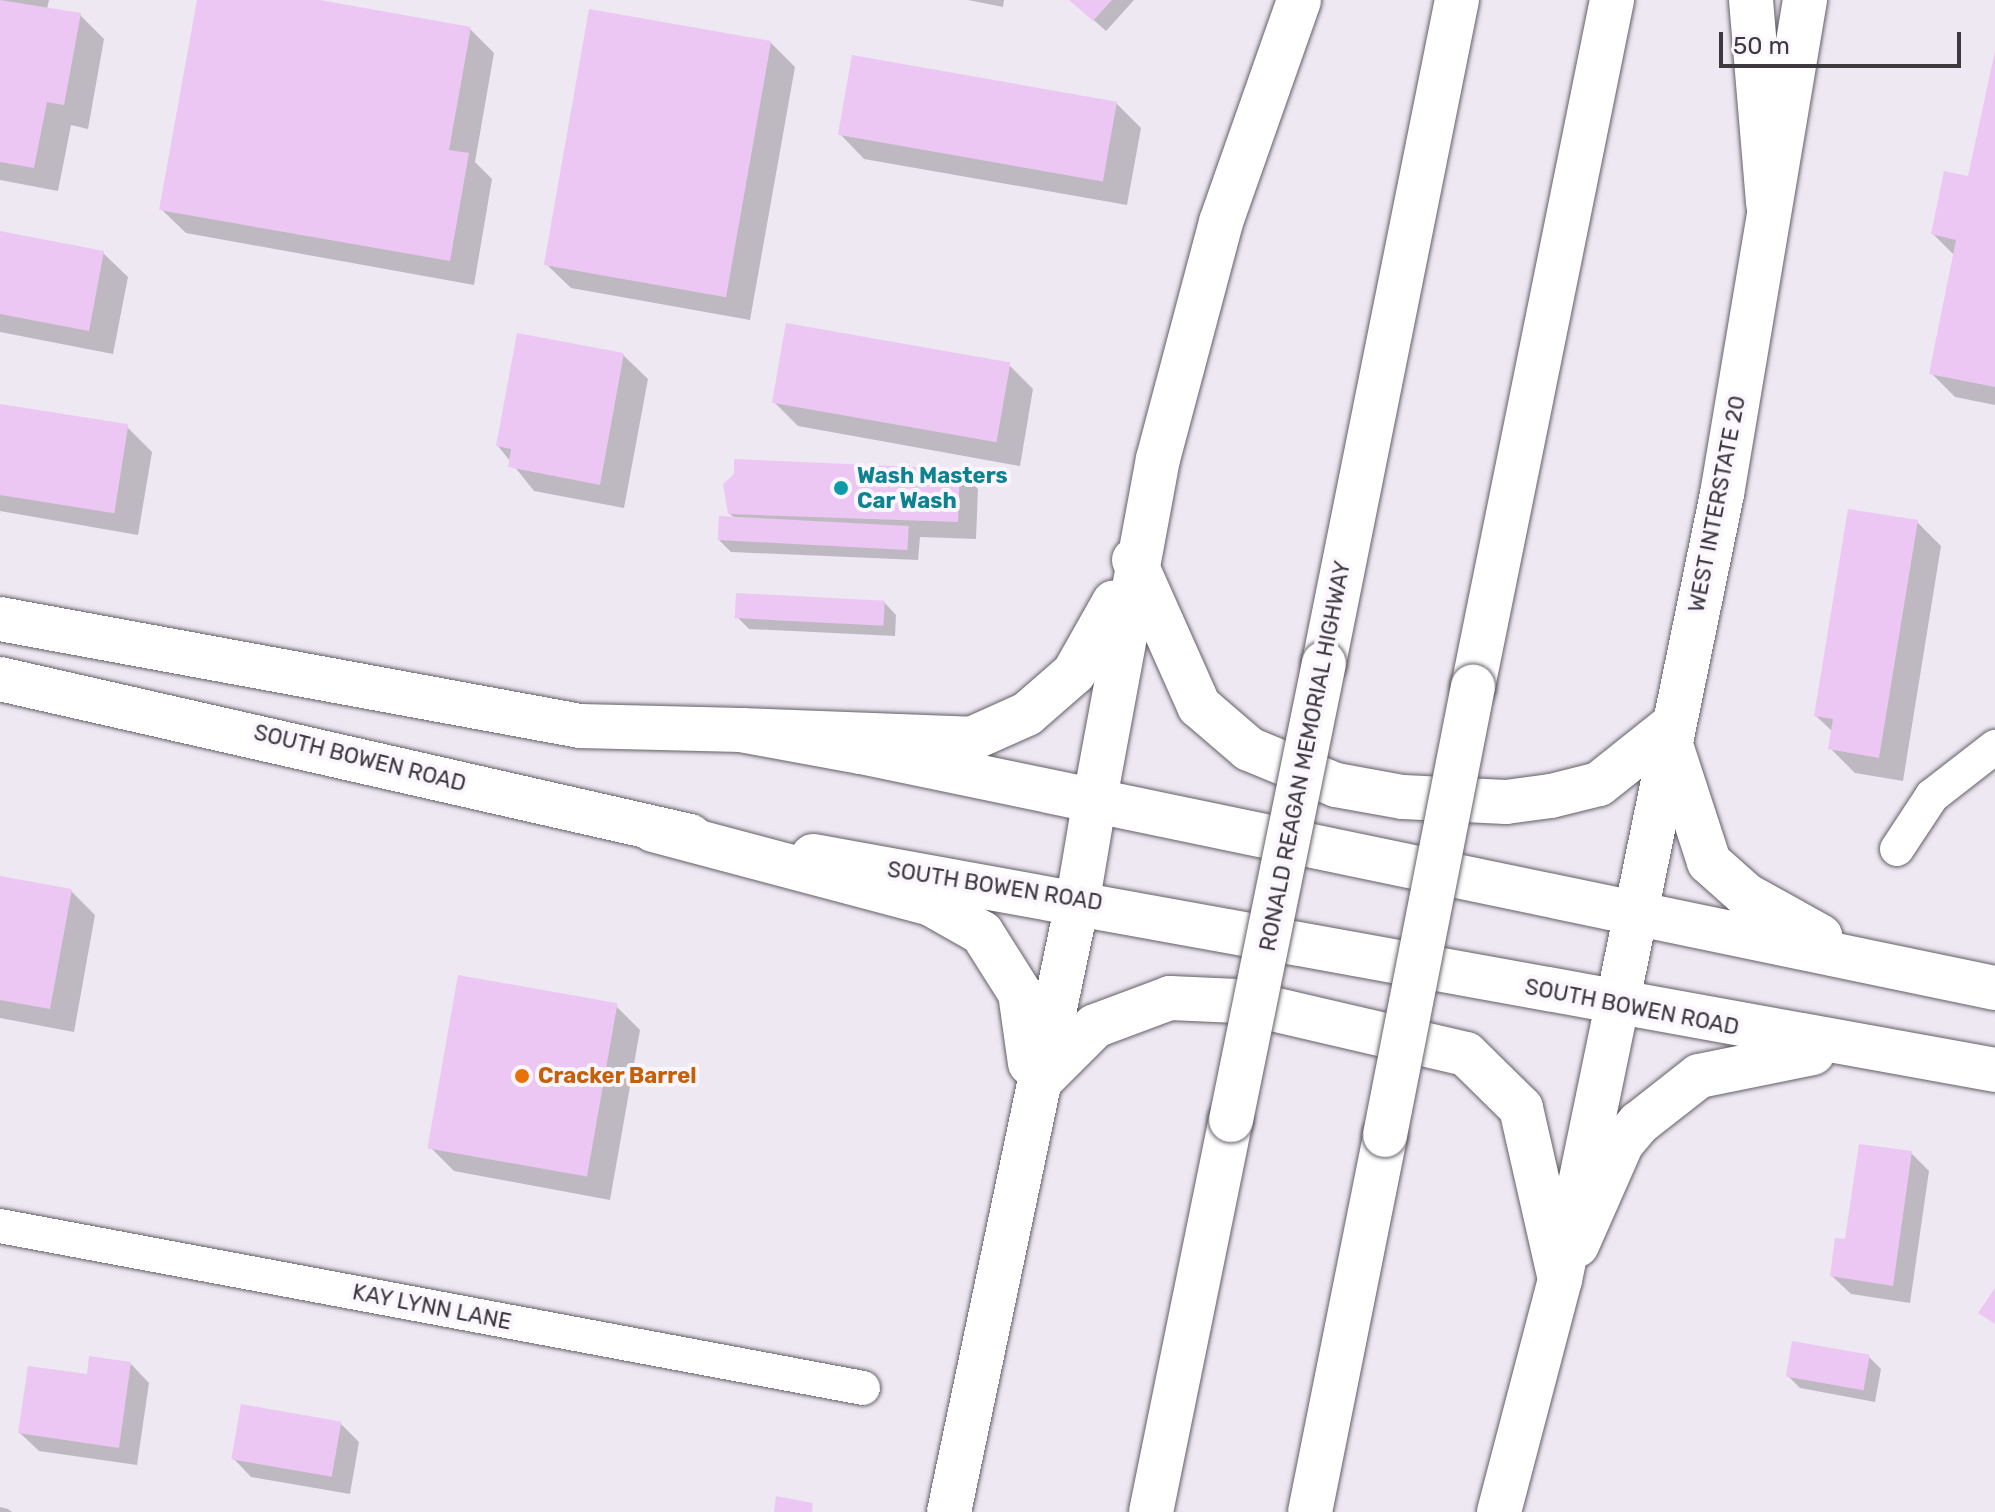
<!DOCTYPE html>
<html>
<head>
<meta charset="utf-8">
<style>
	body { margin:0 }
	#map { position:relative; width:1995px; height:1512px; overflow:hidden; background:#eee8f2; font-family:Rubik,sans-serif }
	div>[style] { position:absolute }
	.shadow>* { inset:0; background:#0003 }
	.building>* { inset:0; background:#ecc7f3; transform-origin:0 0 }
	.roads { filter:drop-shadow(0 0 2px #645f68) drop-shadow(0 0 2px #645f68) }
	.minor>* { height:34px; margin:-17px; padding:0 17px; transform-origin:17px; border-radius:17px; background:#fff }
	.secondary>* { height:44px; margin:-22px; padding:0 22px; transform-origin:22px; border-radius:22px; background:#fff }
	.motorway>* { height:44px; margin:-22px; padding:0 22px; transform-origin:22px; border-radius:22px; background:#fff }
	.bridges { filter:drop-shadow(0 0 2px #645f68) drop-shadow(0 0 2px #645f68) }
	.motorway-bridge>* { height:44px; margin:-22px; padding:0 22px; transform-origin:22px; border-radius:22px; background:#fff }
	.dots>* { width:22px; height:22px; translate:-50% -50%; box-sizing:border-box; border:4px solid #fbf6fe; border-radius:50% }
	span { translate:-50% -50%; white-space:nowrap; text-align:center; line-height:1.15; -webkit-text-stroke:8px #fbf6fe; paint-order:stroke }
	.culture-label { font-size:22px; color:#0d838f; font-weight:700 }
	.left { translate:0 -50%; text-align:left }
	.street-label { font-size:22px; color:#3c3a3e }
	.food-label { font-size:22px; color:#c56008; font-weight:700 }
	.scale { position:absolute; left:1719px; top:32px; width:242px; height:36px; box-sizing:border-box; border:4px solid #3c3a3e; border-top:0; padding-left:10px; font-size:24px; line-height:28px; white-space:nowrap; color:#3c3a3e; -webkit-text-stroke:6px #fbf6fe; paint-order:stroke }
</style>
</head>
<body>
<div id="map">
	<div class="shadow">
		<div style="clip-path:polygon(0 0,49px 0,47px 9px,80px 15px,104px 39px,88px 129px,71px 125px,58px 191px,0 180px)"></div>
		<div style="clip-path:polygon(199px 0,309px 0,470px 29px,494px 53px,475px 162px,492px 179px,474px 285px,186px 233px,161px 209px)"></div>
		<div style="clip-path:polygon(968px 0,1004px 0,1003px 7px)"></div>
		<div style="clip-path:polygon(1071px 0,1134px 0,1106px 31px)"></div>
		<div style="clip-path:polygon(770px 42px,795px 67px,750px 320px,571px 288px,546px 264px)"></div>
		<div style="clip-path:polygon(1995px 54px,1995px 405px,1955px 397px,1931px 373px,1954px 255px,1933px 234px,1970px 179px)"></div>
		<div style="clip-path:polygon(1116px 103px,1141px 128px,1127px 205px,864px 159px,840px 134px)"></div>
		<div style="clip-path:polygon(0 233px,103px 253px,128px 277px,113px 354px,0 332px)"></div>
		<div style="clip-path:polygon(623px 355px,648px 379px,624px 508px,534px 491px,498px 446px)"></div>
		<div style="clip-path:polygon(1009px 365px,1033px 389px,1020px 466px,798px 426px,774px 402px)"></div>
		<div style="clip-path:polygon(0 406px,127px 427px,152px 452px,138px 535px,0 511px)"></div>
		<div style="clip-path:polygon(959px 471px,978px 489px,976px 539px,920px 537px,918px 560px,731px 552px,719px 540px,735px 518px,730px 514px)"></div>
		<div style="clip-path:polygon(1917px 522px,1941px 546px,1903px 781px,1855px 773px,1831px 749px,1833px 732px,1816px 716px)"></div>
		<div style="clip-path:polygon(884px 602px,896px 615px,895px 636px,749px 629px,737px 617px)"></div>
		<div style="clip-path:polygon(0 878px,71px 891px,95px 915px,74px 1032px,0 1018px)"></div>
		<div style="clip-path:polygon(616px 1006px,640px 1030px,610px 1200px,454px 1171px,430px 1147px)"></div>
		<div style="clip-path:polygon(1911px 1153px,1929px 1171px,1910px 1303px,1851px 1294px,1832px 1276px,1847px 1241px)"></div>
		<div style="clip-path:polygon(1869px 1357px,1881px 1369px,1875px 1402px,1800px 1388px,1788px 1376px)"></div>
		<div style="clip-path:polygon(131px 1364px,149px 1383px,137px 1465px,39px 1451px,20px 1433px,88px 1377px)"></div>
		<div style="clip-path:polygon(340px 1423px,359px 1442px,350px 1494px,251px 1477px,233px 1458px)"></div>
		<div style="clip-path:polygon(0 1507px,8px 1509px,12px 1512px,0 1512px)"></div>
	</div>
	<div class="building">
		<div style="clip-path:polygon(0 0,81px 13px,64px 105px,47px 102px,34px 168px,0 162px)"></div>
		<div style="clip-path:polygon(197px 0,320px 0,471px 27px,449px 150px,469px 153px,450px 261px,159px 210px)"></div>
		<div style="clip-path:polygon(1069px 0,1112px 0,1093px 21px)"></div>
		<div style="left:589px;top:9px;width:185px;height:260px;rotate:10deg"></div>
		<div style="clip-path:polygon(1995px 51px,1995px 387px,1929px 374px,1956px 240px,1931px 234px,1944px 171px,1968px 176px)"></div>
		<div style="left:852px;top:55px;width:269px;height:81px;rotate:10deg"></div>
		<div style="clip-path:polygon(0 231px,104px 251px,89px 331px,0 314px)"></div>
		<div style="left:786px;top:323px;width:228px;height:81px;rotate:10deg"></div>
		<div style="clip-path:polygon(517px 333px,624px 353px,600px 485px,508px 467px,511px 449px,496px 446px)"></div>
		<div style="left:0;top:404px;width:130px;height:90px;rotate:9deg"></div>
		<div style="clip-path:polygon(734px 459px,960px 469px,958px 522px,728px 514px,723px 484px,734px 474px)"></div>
		<div style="clip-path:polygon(1848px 509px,1918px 520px,1879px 758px,1828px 749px,1833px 719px,1814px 716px)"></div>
		<div style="left:719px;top:516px;width:190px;height:24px;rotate:3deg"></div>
		<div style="left:736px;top:593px;width:149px;height:25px;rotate:3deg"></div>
		<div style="clip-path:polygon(0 876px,72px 889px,50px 1009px,0 1000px)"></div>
		<div style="left:458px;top:975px;width:162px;height:176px;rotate:10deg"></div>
		<div style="clip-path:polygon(1859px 1144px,1912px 1151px,1893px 1286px,1830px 1276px,1835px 1238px,1845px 1239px)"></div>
		<div style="clip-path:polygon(1995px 1288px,1995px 1324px,1978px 1313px)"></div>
		<div style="left:1792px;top:1341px;width:79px;height:36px;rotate:10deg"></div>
		<div style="clip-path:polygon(89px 1356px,131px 1362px,119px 1448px,18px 1433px,28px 1366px,87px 1374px)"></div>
		<div style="left:241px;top:1404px;width:102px;height:56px;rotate:10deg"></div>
		<div style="clip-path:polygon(776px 1496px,813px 1503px,812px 1512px,774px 1512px)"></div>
	</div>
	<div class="roads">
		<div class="minor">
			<div style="left:1897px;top:849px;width:64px;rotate:-56.6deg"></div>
			<div style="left:1932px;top:796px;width:80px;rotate:-37.9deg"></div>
			<div style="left:0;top:1226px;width:878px;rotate:10.63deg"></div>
		</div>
		<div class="secondary">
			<div style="left:1134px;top:560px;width:160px;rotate:66deg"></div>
			<div style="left:1199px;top:706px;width:66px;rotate:40.7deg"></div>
			<div style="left:1249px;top:749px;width:94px;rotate:22.5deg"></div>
			<div style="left:1336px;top:785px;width:68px;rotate:10.2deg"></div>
			<div style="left:1403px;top:797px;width:103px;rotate:2.8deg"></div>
			<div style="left:1506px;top:802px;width:45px;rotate:-7.6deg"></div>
			<div style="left:1551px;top:796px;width:49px;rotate:-14deg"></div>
			<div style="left:1599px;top:784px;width:95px;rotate:-38.6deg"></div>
			<div style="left:0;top:619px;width:590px;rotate:10.45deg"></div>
			<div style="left:580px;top:726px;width:161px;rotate:1.4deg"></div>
			<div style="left:741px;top:730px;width:122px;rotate:10.4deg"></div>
			<div style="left:861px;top:752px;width:1158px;rotate:11.76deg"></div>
			<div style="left:0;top:679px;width:708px;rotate:12.82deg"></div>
			<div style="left:1672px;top:748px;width:120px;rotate:72deg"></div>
			<div style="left:1709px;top:862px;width:50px;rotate:41.7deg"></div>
			<div style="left:1746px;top:895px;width:85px;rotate:29deg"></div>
			<div style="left:813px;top:856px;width:1201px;rotate:10.26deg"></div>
			<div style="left:1078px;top:899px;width:96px;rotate:-80.4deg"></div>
			<div style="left:1617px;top:1005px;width:522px;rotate:-78.39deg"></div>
			<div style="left:1722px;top:494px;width:501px;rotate:-80.46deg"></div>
			<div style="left:1577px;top:1245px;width:111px;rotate:-66.2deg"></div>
			<div style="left:1622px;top:1143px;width:26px;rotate:-50deg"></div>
			<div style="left:1639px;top:1123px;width:76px;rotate:-38.1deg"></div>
			<div style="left:1699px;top:1076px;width:116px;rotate:-11.4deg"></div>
		</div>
		<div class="motorway">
			<div style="left:1751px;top:0;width:205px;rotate:85.2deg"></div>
			<div style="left:1324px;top:663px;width:676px;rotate:-78.66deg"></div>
			<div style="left:1473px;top:687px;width:701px;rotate:-78.56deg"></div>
			<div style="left:741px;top:730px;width:230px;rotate:2.2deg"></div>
			<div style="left:971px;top:739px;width:61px;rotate:-24.1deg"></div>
			<div style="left:1027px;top:714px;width:62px;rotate:-41.1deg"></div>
			<div style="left:1074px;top:673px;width:81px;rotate:-60.6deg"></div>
			<div style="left:1094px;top:804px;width:351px;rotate:-79.5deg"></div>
			<div style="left:1158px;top:459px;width:245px;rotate:-75.1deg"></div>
			<div style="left:1221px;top:222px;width:235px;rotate:-70.6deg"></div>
			<div style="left:653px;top:830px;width:288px;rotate:14.9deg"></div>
			<div style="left:931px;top:904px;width:59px;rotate:29.6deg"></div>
			<div style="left:982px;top:933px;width:71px;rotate:57.7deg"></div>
			<div style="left:1020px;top:993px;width:71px;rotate:81.9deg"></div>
			<div style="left:1039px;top:1082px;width:79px;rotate:-45deg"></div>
			<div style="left:1095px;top:1026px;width:80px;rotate:-20.5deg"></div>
			<div style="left:1170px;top:998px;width:68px;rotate:2.5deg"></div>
			<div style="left:1238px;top:1001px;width:234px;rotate:13.1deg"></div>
			<div style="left:1466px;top:1054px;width:77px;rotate:44.5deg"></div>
			<div style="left:1521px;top:1108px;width:176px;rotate:77.2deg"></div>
			<div style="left:949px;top:1512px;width:626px;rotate:-78.12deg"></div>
			<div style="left:1151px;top:1512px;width:400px;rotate:-78.5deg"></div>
			<div style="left:1310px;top:1512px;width:384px;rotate:-78.7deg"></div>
			<div style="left:1499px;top:1512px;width:240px;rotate:-75.3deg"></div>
			<div style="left:1560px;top:1280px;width:281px;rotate:-78.3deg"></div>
		</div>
	</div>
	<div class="bridges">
		<div class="motorway-bridge">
			<div style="left:1231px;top:1120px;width:466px;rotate:-78.5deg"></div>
			<div style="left:1385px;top:1135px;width:457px;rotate:-78.9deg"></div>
		</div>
	</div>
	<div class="dots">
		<div style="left:841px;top:488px;background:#0f9aa8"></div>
		<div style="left:522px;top:1076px;background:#e8710a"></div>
	</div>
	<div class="culture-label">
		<span class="left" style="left:857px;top:488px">Wash Masters<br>Car Wash</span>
	</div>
	<div class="street-label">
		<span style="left:1717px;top:504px;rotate:-79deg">WEST INTERSTATE 20</span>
		<span style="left:1305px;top:756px;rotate:-79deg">RONALD REAGAN MEMORIAL HIGHWAY</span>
		<span style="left:360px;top:758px;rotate:14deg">SOUTH BOWEN ROAD</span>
		<span style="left:995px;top:886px;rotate:9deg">SOUTH BOWEN ROAD</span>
		<span style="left:1632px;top:1007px;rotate:11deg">SOUTH BOWEN ROAD</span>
		<span style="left:432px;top:1307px;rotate:11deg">KAY LYNN LANE</span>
	</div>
	<div class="food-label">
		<span class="left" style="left:538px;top:1076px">Cracker Barrel</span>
	</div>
	<div class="scale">50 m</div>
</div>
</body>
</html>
